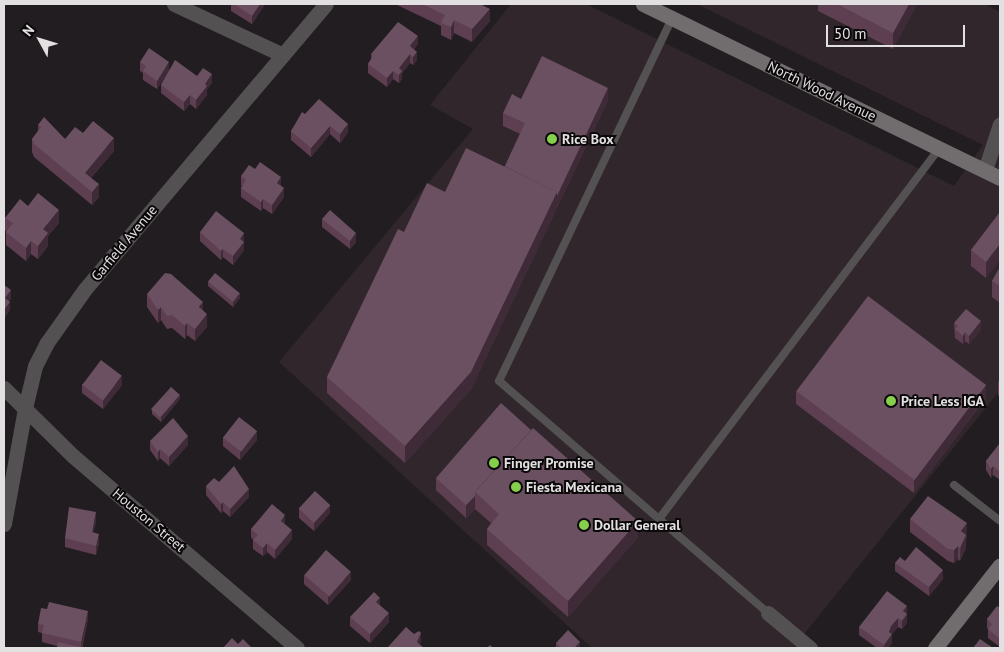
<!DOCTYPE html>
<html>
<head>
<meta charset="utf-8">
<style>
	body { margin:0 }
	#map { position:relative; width:1004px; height:652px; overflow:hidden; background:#221d20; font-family:"PT Sans",sans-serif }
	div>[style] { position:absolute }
	.built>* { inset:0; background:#31262c }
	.service>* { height:8px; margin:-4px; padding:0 4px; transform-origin:4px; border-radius:4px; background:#535152 }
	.minor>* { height:15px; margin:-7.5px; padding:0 7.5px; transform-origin:7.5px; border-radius:7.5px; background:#535152 }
	.secondary>* { height:15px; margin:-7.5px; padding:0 7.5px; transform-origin:7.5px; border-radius:7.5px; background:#716d6f }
	.wall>* { inset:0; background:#5d3f51 }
	.shaded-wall>* { inset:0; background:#3f2a37 }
	.building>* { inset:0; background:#6b5061; transform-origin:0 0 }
	.dots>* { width:14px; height:14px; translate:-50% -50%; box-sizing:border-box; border:2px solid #0a0809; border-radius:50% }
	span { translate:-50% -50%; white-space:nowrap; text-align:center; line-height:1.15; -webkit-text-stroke:4px #0a0809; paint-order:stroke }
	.street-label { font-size:14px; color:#e3e0e2 }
	.poi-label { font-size:14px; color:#e3e0e2; font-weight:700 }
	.left { translate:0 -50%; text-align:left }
	.frame { position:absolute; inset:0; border:5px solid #e3e0e2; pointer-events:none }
	.north { position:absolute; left:15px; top:15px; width:50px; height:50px; -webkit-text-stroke:4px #0a0809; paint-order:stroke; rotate:309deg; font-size:14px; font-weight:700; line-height:20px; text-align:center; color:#e3e0e2 }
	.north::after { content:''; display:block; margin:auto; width:18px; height:22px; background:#e3e0e2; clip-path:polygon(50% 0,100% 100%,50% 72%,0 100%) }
	.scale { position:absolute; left:826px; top:25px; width:139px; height:22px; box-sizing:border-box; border:2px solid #e3e0e2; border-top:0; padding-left:6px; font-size:15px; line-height:18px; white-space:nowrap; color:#e3e0e2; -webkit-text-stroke:4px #0a0809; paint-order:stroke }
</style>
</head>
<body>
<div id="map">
	<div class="built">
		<div style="clip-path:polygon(511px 4px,586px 4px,954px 186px,983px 145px,697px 4px,984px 4px,1000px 12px,1000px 390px,793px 648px,592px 648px,279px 362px,473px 129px,430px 105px)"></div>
	</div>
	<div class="service">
		<div style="left:954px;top:485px;width:58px;rotate:38deg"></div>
		<div style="left:659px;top:519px;width:211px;rotate:-139.2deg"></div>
		<div style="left:499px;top:381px;width:402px;rotate:-64.5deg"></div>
		<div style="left:768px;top:613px;width:144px;rotate:-139.2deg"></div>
		<div style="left:659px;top:519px;width:465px;rotate:-52.9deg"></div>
	</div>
	<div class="minor">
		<div style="left:174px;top:4px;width:120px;rotate:25.1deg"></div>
		<div style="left:985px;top:170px;width:48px;rotate:-71.9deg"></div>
		<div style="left:4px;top:388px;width:97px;rotate:44.6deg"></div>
		<div style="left:73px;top:456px;width:295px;rotate:40.6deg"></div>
		<div style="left:4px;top:524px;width:118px;rotate:-79.7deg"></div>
		<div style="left:25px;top:408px;width:43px;rotate:-76.6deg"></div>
		<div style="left:35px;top:366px;width:25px;rotate:-63deg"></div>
		<div style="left:46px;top:344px;width:67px;rotate:-54.7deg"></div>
		<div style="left:85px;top:289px;width:373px;rotate:-49.8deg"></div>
		<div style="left:768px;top:613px;width:55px;rotate:39.8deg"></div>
	</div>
	<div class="secondary">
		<div style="left:643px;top:4px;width:397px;rotate:26deg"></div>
		<div style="left:935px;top:648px;width:105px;rotate:-51.9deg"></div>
	</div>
	<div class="wall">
		<div style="clip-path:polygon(231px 4px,265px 4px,252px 24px,231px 11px)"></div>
		<div style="clip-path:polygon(395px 4px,480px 4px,490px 21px,472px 42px,454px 33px,451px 40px,441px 35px,441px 26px)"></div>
		<div style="clip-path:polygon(818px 4px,917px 4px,893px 49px,818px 11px)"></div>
		<div style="clip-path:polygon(418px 44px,414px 49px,417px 60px,413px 65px,410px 63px,402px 73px,402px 79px,399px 83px,393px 79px,387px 87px,368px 73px,368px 64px,371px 59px,371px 54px)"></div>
		<div style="clip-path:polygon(140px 62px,169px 70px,197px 76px,212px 83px,207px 89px,207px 95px,196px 109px,190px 104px,184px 111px,161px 93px,161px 85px,168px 72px,157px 89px,143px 80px,143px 73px,140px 71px)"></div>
		<div style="clip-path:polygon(521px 99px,608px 100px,471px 389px,405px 463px,327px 393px,327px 377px,404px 232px,445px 192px,505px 166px,520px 134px,503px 126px,503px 113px)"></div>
		<div style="clip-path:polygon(305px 114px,348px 132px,340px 143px,330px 134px,311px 157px,291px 140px,291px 131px)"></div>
		<div style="clip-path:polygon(38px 125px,65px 139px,83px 133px,114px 151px,91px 178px,99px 197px,92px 205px,34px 157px,32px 152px,32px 139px,38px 131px)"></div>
		<div style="clip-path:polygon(241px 176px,281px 186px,284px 197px,272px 214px,263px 208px,261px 211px,241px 197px,241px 188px,242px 186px,241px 185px)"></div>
		<div style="clip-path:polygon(28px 206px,59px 223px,48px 236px,48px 246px,38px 259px,31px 254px,26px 261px,6px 245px,6px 231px,5px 230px,5px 218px)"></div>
		<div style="clip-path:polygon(1000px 212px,986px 278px,971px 266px,971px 250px)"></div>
		<div style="clip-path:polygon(322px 219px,356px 242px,350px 249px,322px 227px)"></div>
		<div style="clip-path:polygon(200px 232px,244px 233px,244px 250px,233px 265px,223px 257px,221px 260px,200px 241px)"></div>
		<div style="clip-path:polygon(1000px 267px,1000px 303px,992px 297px,992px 281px)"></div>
		<div style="clip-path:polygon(208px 281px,240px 298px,233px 307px,208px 286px)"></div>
		<div style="clip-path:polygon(147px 294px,203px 310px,207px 327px,195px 341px,187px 335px,185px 339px,172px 328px,167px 329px,161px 320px,158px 323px,147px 307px)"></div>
		<div style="clip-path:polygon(954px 323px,981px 330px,969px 344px,965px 341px,963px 344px,955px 338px)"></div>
		<div style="clip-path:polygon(1000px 379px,1000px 397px,998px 395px,998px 382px)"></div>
		<div style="clip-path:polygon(82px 384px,122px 385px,103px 409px,82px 393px)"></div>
		<div style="clip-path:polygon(796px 391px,986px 398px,914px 493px,796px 404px)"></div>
		<div style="clip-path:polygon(180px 399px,161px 422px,152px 414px,152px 410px)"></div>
		<div style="clip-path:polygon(223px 437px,257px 440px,240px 460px,223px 446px)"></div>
		<div style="clip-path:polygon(150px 441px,188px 445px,169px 466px,160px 458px,158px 461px,150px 450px)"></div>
		<div style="clip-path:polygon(1000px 443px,1000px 480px,993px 475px,991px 478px,986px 470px,986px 461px)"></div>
		<div style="clip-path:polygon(436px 478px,638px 537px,568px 617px,487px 545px,487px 529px,491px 523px,475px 509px,466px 518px,436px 490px)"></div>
		<div style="clip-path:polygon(219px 482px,249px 497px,230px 517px,223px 511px,221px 513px,206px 495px,206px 486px)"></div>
		<div style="clip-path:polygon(299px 509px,330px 513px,314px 531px,299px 518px)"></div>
		<div style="clip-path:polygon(910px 519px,967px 536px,966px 538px,966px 548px,960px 561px,958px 559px,954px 563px,948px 561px,910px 532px)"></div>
		<div style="clip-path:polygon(96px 521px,93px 533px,99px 543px,96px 555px,65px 547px,65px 538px)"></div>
		<div style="clip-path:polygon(285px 524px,292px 539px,275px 559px,267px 552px,263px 556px,253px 549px,253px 540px,251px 537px,251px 529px)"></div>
		<div style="clip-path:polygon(905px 561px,943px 579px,929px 596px,895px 571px,895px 563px)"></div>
		<div style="clip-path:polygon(304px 575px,351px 580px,328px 605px,304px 584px)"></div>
		<div style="clip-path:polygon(1000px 608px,1000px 647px,988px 638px,988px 629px,987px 628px,987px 619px)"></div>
		<div style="clip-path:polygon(907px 615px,907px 623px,902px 629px,898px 627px,892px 634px,892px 643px,888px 648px,877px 648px,859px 635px,859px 627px)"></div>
		<div style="clip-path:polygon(350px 617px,389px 622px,370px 643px,350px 626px)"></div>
		<div style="clip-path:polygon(88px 619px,82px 648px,57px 648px,57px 646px,42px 642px,42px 633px,38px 632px,38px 624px)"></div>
		<div style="clip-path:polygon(556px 643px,580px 646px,578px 648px,557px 648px,556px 647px)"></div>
	</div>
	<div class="shaded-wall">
		<div style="clip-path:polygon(260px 4px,265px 4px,252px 24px,252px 16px)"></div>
		<div style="clip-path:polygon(909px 4px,917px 4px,893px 49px,893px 33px)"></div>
		<div style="clip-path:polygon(490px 9px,490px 21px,472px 42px,472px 29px)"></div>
		<div style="clip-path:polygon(454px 20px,454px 33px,451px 40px,451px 27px)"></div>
		<div style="clip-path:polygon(418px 36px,418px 44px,410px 55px,410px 46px)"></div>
		<div style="clip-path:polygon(417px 52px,417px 60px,413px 65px,413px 57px)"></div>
		<div style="clip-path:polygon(410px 54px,410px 63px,402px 73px,402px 79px,399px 83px,399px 68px)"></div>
		<div style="clip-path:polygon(169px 62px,169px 71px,157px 89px,157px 81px)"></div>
		<div style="clip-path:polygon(393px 71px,393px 79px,387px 87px,387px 78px)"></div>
		<div style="clip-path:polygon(212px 74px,212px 83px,207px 89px,207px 95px,196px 109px,196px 100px,205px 84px)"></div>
		<div style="clip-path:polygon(608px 88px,608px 100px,471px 389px,405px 463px,405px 446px,557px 192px)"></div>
		<div style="clip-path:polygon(190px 95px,190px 104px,184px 111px,184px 102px)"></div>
		<div style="clip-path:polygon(348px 124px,348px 132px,340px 143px,340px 134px)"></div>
		<div style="clip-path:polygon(330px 126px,330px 134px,311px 157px,311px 148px)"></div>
		<div style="clip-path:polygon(114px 138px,114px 151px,85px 185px,85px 173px)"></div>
		<div style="clip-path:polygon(281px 177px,281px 186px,277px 183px)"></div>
		<div style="clip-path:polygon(99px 184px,99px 197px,92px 205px,92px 192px)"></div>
		<div style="clip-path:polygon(284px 188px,284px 197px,272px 214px,272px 205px)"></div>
		<div style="clip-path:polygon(263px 199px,263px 208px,261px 211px,261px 202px)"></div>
		<div style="clip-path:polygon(59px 210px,59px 223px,48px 236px,48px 246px,38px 259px,38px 246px,43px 229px)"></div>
		<div style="clip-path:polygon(244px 233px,244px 250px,233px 265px,233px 256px,240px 239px)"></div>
		<div style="clip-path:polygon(356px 233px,356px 242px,350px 249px,350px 241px)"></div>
		<div style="clip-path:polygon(31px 241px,31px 254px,26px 261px,26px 248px)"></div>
		<div style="clip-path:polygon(1000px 244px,1000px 260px,986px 278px,986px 262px)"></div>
		<div style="clip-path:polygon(223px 249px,223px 257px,221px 260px,221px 251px)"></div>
		<div style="clip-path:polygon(11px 290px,11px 299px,5px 307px,5px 298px)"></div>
		<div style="clip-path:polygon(240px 293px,240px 298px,233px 307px,233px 302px)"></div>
		<div style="clip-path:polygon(10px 302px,10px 310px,4px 319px,4px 310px)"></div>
		<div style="clip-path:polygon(203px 302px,203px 314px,199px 307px)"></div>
		<div style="clip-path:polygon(161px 307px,161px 320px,158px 323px,158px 310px)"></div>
		<div style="clip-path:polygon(207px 314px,207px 327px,195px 341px,195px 329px)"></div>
		<div style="clip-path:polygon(981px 321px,981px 330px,969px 344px,969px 336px)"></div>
		<div style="clip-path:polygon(187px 323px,187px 335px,185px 339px,185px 326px)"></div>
		<div style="clip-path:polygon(965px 332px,965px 341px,963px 344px,963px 336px)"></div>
		<div style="clip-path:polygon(122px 376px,122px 385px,103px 409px,103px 400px)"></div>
		<div style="clip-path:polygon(986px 385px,986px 398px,914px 493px,914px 480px)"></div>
		<div style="clip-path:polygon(180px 395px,180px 399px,161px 422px,161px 417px)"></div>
		<div style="clip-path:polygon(257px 431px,257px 440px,240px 460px,240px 451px)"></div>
		<div style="clip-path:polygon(188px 436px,188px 445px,169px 466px,169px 457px)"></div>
		<div style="clip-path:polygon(160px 449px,160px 458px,158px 461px,158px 452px)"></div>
		<div style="clip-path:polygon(993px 466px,993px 475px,991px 478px,991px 469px)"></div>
		<div style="clip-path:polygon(249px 489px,249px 497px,230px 517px,230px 509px)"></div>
		<div style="clip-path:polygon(475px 496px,475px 509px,466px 518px,466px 505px)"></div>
		<div style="clip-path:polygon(223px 502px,223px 511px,221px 513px,221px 504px)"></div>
		<div style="clip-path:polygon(330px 505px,330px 513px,314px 531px,314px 523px)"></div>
		<div style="clip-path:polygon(96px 512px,96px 521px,92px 541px,92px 532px)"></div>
		<div style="clip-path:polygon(285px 515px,285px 524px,281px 521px)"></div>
		<div style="clip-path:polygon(638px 521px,638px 537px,568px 617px,568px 601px)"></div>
		<div style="clip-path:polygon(967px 523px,966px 548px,960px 561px,961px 531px)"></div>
		<div style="clip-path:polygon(292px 530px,292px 539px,275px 559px,275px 550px)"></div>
		<div style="clip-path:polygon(99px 534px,99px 543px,96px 555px,96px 546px)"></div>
		<div style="clip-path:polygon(267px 543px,267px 552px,263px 556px,263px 548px)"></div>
		<div style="clip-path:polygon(958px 546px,958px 559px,954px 563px,954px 550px)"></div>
		<div style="clip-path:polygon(943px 570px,943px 579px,929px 596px,929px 587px)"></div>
		<div style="clip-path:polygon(351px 572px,351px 580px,328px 605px,328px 597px)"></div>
		<div style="clip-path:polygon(380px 598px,380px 606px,376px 602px)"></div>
		<div style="clip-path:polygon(907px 606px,907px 623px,902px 629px,902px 621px,903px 611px)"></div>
		<div style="clip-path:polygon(88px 611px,88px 619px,81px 648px,81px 642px)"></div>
		<div style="clip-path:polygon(389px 613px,389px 622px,370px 643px,370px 634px)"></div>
		<div style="clip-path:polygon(898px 618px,898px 627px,891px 635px,892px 634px,892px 643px,888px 648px,884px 648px,884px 645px,891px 626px)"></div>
		<div style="clip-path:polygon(421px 633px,421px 642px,418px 648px,417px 642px)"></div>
		<div style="clip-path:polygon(580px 642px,580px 646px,578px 648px,574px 648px)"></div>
	</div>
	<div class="building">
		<div style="clip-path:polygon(234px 4px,260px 4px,252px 16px)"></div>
		<div style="clip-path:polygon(422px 4px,480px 4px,490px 9px,472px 29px,454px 20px,451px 27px,441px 23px,445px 15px)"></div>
		<div style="clip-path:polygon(837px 4px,909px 4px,893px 33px)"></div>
		<div style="clip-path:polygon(398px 22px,418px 36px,410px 46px,417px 52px,413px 57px,410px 54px,399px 68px,402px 71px,399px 75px,393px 71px,387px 78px,368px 64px,373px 56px,371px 54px)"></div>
		<div style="clip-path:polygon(149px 48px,169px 62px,157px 81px,143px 71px,146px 66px,140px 62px)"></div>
		<div style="clip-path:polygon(542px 56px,608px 88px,557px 196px,557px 192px,505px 166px,525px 123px,503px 113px,512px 94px,521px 99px)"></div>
		<div style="clip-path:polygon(175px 60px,197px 76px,203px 68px,212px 74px,205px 84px,207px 86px,196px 100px,190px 95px,184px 102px,161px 85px)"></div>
		<div style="clip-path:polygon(319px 99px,348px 124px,340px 134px,330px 126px,311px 148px,291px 131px,302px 112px,305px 114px)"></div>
		<div style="clip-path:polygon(44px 117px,65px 139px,75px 127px,83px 133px,93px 121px,114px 138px,85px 173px,99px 184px,92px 192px,34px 144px,32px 139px,41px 127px,38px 125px)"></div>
		<div style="clip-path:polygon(466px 148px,557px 192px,471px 372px,405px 446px,327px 377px,398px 229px,404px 232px,427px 183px,445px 192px)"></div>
		<div style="clip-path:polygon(260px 162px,281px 177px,277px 183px,284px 188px,272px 205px,263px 199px,261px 202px,241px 188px,246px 180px,241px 176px,249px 165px,255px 169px)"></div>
		<div style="clip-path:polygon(38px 193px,59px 210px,43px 229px,48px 233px,38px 246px,31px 241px,26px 248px,6px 232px,13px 223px,5px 218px,20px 199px,28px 206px)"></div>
		<div style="clip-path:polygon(330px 210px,356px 233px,350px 241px,322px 219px)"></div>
		<div style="clip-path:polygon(216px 211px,244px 233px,240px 239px,244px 242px,233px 256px,223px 249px,221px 251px,200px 232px)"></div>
		<div style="clip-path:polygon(1000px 212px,1000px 244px,986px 262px,971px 250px)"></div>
		<div style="clip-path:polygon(1000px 267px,1000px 286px,992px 281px)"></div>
		<div style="clip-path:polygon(165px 273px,171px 274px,203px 302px,199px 307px,207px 314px,195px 329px,187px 323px,185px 326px,172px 315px,167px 316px,161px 307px,158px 310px,147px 294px)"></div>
		<div style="left:215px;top:273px;width:32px;height:11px;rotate:39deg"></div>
		<div style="clip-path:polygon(4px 285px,11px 290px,5px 298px,10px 302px,4px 310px)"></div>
		<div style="left:868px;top:296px;width:148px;height:119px;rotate:37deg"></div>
		<div style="clip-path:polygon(966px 309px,981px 321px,969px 336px,965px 332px,963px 336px,955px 329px,958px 326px,954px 323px)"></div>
		<div style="left:101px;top:360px;width:26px;height:31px;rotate:37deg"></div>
		<div style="left:171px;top:387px;width:12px;height:30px;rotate:42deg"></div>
		<div style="clip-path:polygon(501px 403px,531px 430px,475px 492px,475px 496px,466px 505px,436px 478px)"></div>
		<div style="left:239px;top:417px;width:23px;height:26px;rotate:38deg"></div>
		<div style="clip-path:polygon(173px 418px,188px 436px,169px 457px,160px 449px,158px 452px,150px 441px)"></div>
		<div style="clip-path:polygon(533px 428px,638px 521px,568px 601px,487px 529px,499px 514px,475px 492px)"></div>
		<div style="clip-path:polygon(1000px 443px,1000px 472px,993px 466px,991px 469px,986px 461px)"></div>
		<div style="clip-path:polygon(234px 466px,249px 489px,230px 509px,223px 502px,221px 504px,206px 486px,214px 478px,219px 482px)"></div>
		<div style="left:315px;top:491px;width:21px;height:24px;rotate:43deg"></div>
		<div style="clip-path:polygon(928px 496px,967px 523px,961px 531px,966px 535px,960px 548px,958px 546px,954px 550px,948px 549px,910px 519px)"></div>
		<div style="clip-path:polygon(272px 504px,285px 515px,281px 521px,292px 530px,275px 550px,267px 543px,263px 548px,253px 540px,258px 535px,251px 529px)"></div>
		<div style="clip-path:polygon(69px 507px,96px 512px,92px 532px,99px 534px,96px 546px,65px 538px)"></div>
		<div style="clip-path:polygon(916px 547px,943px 570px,929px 587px,895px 563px,900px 557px,905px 561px)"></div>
		<div style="left:326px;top:550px;width:33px;height:33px;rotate:41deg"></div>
		<div style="clip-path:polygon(887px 591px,907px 606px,903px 611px,907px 614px,902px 621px,898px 618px,891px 626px,889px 632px,892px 634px,884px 645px,859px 627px)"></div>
		<div style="clip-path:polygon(374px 592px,380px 598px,376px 602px,389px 613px,370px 634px,350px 617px)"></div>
		<div style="clip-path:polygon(49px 602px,88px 611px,81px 642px,42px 633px,44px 625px,38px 624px,41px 608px,47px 609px)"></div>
		<div style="clip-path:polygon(997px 606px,1000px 608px,1000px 639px,988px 629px,992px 624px,987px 619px)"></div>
		<div style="clip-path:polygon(406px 627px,414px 634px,419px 631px,421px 633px,417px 642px,424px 648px,390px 648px,388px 647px)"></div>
		<div style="clip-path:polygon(568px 630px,580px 642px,574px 648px,562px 648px,556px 643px)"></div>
		<div style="clip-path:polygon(232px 638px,238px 644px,243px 639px,252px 648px,223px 648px)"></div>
		<div style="clip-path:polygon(980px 639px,993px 648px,973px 648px)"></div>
		<div style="clip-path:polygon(58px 642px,80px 647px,80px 648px,57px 648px)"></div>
		<div style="clip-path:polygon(490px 645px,493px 648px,487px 648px)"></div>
	</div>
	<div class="dots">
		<div style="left:552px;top:139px;background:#86cf4c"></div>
		<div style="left:891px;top:401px;background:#86cf4c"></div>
		<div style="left:494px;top:463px;background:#86cf4c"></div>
		<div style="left:516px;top:487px;background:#86cf4c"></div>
		<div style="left:584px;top:525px;background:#86cf4c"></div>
	</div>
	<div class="street-label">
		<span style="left:822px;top:91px;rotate:26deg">North Wood Avenue</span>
		<span style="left:124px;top:243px;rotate:-50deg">Garfield Avenue</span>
		<span style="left:149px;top:520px;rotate:40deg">Houston Street</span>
	</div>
	<div class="poi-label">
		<span class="left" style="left:562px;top:139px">Rice Box</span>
		<span class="left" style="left:901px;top:401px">Price Less IGA</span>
		<span class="left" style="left:504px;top:463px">Finger Promise</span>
		<span class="left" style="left:526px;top:487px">Fiesta Mexicana</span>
		<span class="left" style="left:594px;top:525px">Dollar General</span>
	</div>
	<div class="frame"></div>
	<div class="north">N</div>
	<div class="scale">50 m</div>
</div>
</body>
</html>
